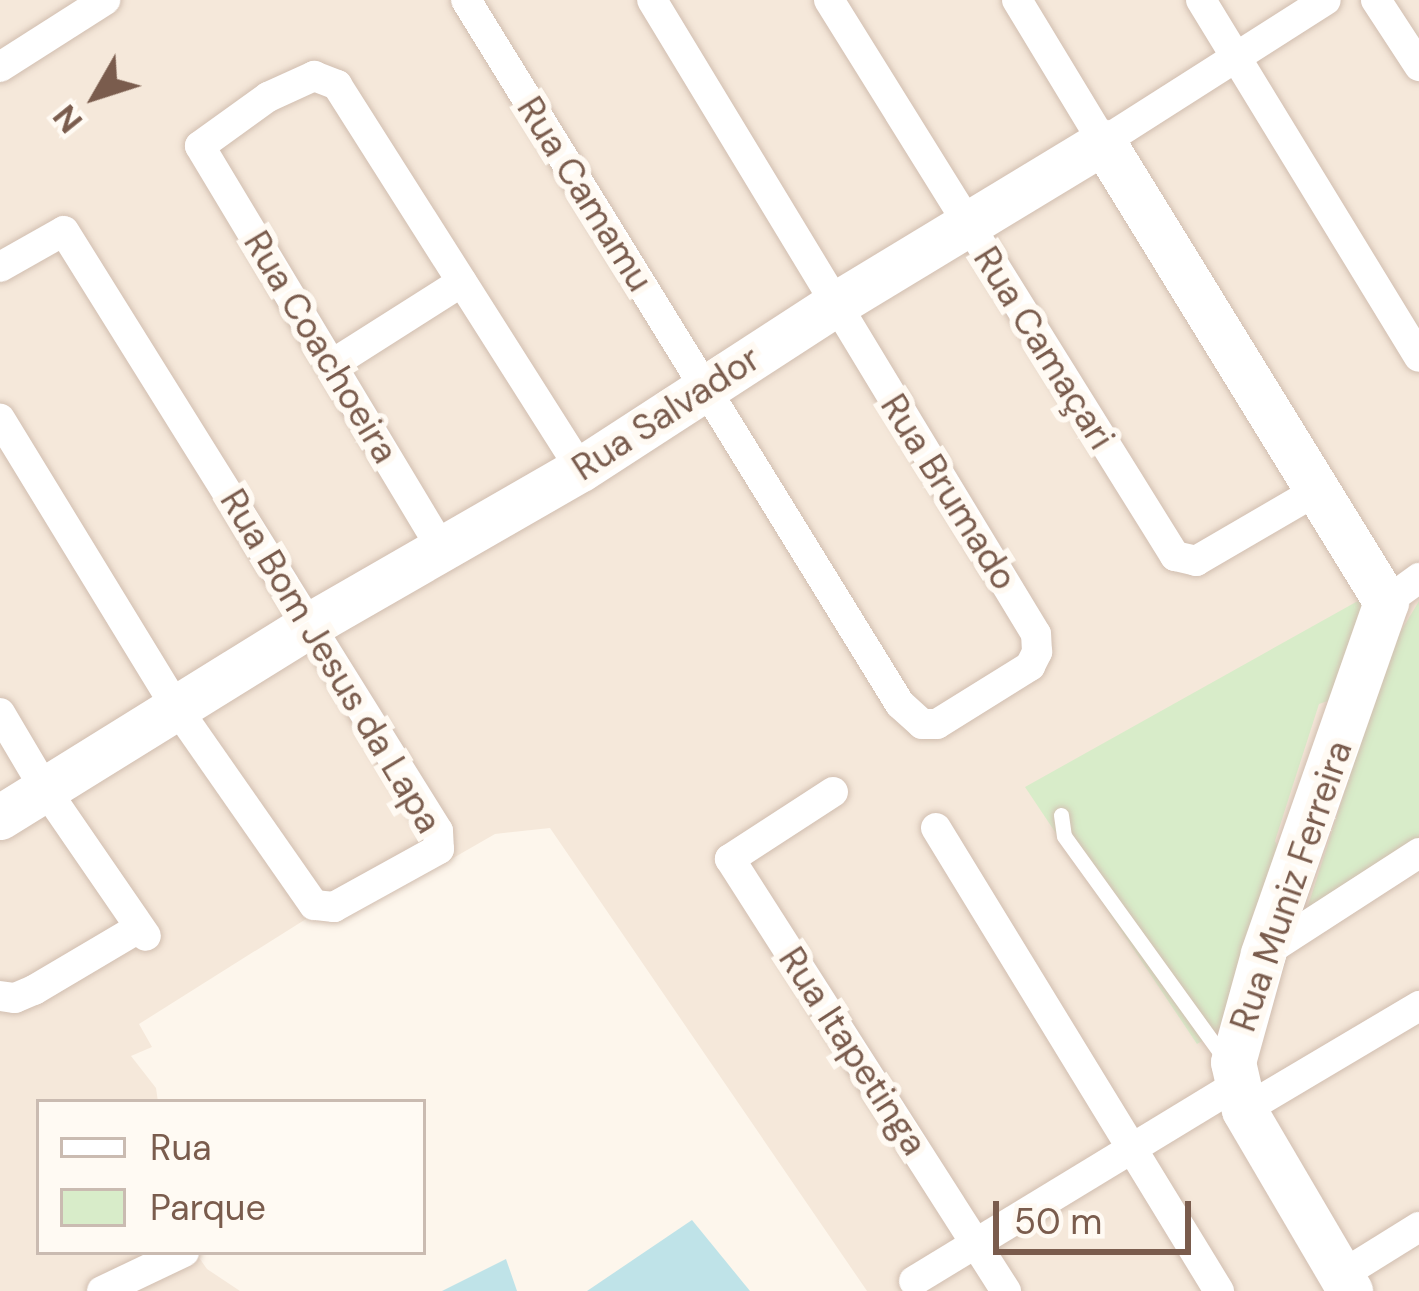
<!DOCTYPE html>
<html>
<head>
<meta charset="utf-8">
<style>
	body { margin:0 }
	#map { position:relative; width:1419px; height:1291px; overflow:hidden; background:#fdf6ec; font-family:"DM Sans",sans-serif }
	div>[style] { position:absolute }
	.residential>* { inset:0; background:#f5e8da }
	.green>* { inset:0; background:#d8ecc9 }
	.water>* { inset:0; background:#bfe3e8 }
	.roads { filter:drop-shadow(0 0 3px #d1beb0) drop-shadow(0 0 3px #d1beb0) }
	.lane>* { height:15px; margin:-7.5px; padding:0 7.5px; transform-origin:7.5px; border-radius:7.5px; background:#fff }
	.street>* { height:30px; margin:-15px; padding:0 15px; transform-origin:15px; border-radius:15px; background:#fff }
	.secondary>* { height:45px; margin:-22.5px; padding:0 22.5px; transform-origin:22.5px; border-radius:22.5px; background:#fff }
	span { translate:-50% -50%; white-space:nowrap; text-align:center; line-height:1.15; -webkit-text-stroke:12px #fffaf3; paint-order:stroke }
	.street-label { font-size:36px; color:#7a5c4d }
	.legend { position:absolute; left:36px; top:1099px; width:390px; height:156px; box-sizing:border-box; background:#fffaf3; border:3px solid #cabbb1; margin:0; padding:15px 21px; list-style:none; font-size:36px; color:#7a5c4d }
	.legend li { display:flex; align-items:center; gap:24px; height:60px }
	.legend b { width:60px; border:3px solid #cabbb1 }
	.north { position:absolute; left:36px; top:36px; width:120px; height:120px; -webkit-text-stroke:9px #fffaf3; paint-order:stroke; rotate:231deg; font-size:33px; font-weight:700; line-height:48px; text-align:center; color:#7a5c4d }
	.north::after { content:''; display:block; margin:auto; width:42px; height:54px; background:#7a5c4d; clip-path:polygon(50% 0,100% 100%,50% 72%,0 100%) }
	.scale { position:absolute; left:993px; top:1201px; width:198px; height:54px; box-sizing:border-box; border:6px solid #7a5c4d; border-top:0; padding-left:15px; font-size:36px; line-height:42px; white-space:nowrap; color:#7a5c4d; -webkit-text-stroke:9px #fffaf3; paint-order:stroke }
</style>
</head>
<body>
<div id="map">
	<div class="residential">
		<div style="clip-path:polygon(0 0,1419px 0,1419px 1291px,867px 1291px,550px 828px,495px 834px,441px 865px,398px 861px,139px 1024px,152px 1047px,131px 1056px,156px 1088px,158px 1102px,39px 1102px,39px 1252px,195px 1252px,207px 1269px,240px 1291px,0 1291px)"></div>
	</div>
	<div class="green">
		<div style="clip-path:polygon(1365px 597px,1342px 696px,1319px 704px,1275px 841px,1284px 860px,1225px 1028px,1197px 1044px,1025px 787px)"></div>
		<div style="clip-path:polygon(1419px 601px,1419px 841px,1306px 912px,1391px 648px)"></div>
	</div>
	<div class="water">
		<div style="clip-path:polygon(692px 1220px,750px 1291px,587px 1291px)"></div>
		<div style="clip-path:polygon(506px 1259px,517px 1291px,442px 1291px)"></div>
	</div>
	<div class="roads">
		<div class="lane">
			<div style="left:1061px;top:815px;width:21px;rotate:82deg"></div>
			<div style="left:1064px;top:836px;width:277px;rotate:54.2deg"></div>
		</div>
		<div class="street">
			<div style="left:466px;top:0;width:827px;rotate:58.35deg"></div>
			<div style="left:900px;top:704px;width:30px;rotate:42deg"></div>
			<div style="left:922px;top:724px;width:15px"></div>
			<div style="left:937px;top:724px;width:110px;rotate:-31.9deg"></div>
			<div style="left:1030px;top:666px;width:16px;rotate:-63deg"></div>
			<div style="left:1037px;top:652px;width:18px;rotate:-93deg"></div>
			<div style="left:1036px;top:634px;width:741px;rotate:-121.2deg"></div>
			<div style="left:829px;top:0;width:655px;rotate:58.11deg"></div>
			<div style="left:1175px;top:556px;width:22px;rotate:13deg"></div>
			<div style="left:1196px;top:561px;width:141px;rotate:-30.2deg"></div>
			<div style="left:1017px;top:0;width:166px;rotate:58.8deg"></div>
			<div style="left:1103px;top:142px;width:264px;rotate:-32.5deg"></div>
			<div style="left:1201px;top:0;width:418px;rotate:58.6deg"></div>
			<div style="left:1376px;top:0;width:79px;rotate:56.9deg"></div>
			<div style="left:0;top:67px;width:125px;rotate:-32.5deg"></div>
			<div style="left:0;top:267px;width:73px;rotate:-29.4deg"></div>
			<div style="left:64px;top:231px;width:707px;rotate:58.06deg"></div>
			<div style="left:438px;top:831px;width:18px;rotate:87deg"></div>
			<div style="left:439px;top:849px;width:120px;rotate:151.1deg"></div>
			<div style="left:334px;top:907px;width:20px;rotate:-174deg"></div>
			<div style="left:314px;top:905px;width:241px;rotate:-124.9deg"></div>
			<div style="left:176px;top:707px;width:338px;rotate:-121.4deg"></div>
			<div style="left:331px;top:365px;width:155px;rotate:-32.4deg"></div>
			<div style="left:442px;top:549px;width:470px;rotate:-121deg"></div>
			<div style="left:200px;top:146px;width:84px;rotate:-35.8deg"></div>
			<div style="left:268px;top:97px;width:51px;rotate:-24.5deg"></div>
			<div style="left:314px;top:76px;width:25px;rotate:21deg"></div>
			<div style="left:337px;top:85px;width:455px;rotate:57.6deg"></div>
			<div style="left:1386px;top:602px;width:41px;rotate:-36deg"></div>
			<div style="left:0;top:713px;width:88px;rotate:59.4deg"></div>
			<div style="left:45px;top:789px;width:178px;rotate:55.5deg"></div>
			<div style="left:833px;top:792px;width:123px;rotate:147deg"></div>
			<div style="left:730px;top:859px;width:513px;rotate:57.43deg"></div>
			<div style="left:936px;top:828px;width:543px;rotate:58.57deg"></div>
			<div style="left:1263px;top:954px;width:186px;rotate:-32.9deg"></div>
			<div style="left:0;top:996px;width:15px;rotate:8deg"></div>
			<div style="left:15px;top:998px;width:21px;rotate:-23deg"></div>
			<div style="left:34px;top:990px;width:122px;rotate:-30.6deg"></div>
			<div style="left:1244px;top:1110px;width:204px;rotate:-30.7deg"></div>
			<div style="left:1340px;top:1276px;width:93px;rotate:-31.8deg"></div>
			<div style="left:914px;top:1281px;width:376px;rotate:-31.3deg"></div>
			<div style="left:102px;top:1291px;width:91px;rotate:-25.4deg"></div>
		</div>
		<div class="secondary">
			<div style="left:0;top:817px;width:366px;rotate:-31.8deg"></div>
			<div style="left:311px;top:624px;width:311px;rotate:-29.9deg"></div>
			<div style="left:581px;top:469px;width:302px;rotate:-33deg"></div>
			<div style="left:834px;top:305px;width:315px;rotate:-31.2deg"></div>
			<div style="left:1103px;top:142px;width:540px;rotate:58.4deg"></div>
			<div style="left:1386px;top:602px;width:373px;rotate:109.3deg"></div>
			<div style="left:1263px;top:954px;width:112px;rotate:105.5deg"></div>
			<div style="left:1233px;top:1062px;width:49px;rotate:77.1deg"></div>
			<div style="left:1244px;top:1110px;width:210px;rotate:59.6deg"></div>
		</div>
	</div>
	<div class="street-label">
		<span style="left:585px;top:194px;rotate:58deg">Rua Camamu</span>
		<span style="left:321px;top:347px;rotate:59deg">Rua Coachoeira</span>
		<span style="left:1044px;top:348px;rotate:58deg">Rua Camaçari</span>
		<span style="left:666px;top:413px;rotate:-33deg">Rua Salvador</span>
		<span style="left:949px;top:492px;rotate:58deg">Rua Brumado</span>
		<span style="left:331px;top:661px;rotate:59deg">Rua Bom Jesus da Lapa</span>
		<span style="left:1291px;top:886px;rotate:-71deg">Rua Muniz Ferreira</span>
		<span style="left:853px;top:1051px;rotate:57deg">Rua Itapetinga</span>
	</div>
	<ul class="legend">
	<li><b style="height:15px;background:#fff"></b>Rua</li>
	<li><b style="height:33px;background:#d8ecc9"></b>Parque</li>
	</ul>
	<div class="north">N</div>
	<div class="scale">50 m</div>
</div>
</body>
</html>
